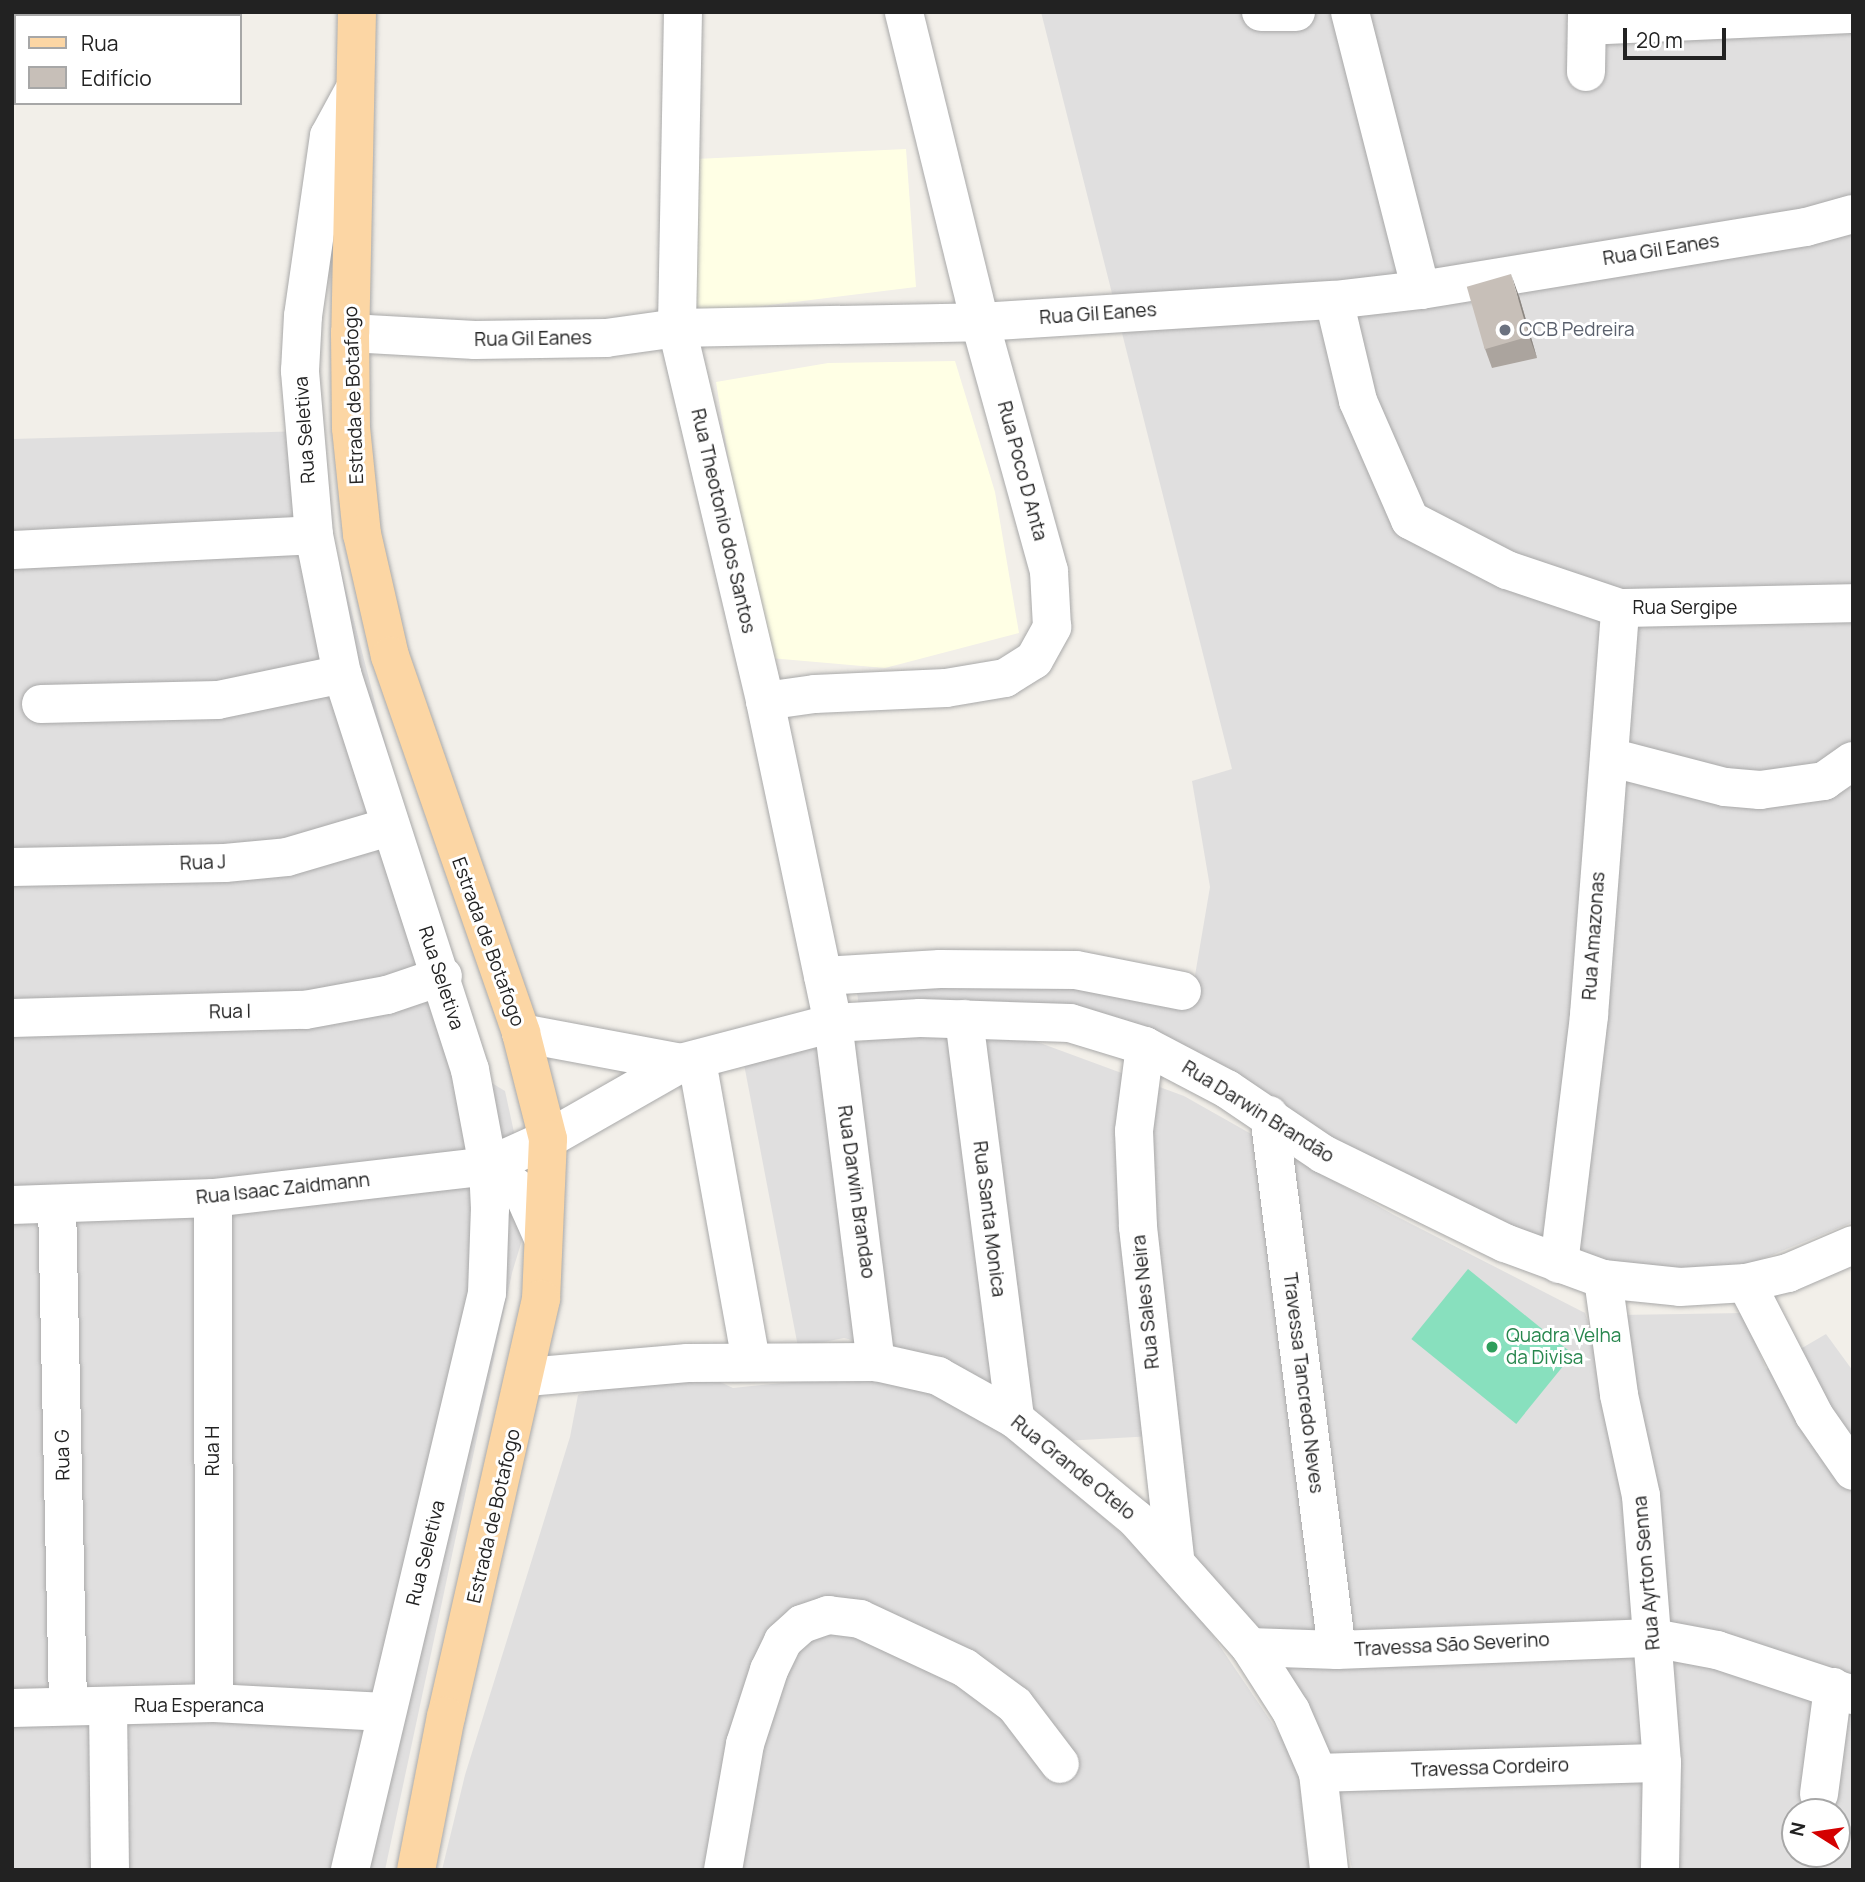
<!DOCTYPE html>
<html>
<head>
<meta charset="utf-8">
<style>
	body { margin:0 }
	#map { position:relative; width:1865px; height:1882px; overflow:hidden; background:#f2efe9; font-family:Manrope,sans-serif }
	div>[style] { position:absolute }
	.residential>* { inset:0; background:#e0dfdf }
	.education>* { inset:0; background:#ffffe5 }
	.pitch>* { inset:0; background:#88e0be; transform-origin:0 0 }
	.roads { filter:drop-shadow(0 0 2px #a9a9a9) drop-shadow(0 0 2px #a9a9a9) }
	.minor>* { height:38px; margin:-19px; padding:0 19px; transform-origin:19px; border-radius:19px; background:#fff }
	.major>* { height:38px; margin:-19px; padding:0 19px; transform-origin:19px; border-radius:19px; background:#fcd6a4 }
	.wall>* { inset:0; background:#aba49e }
	.shaded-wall>* { inset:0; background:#8b8681 }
	.building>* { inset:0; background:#c7bfb8; transform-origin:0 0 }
	.dots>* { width:19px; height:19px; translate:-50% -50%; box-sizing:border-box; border:4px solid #fff; border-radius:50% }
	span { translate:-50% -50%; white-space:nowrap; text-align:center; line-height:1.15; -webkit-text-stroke:6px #fff; paint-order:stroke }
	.street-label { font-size:19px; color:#222 }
	.worship-label { font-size:19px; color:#5b616d }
	.left { translate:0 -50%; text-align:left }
	.leisure-label { font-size:19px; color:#27864d }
	.frame { position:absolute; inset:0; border:14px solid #222; pointer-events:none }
	.legend { position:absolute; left:14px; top:14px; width:228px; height:91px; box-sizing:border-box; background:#fff; border:2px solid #a7a7a7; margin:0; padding:9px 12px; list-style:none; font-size:21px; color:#222 }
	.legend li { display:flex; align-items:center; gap:14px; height:35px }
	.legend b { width:35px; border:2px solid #a7a7a7 }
	.north { position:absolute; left:1781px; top:1798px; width:70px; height:70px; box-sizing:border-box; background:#fff; border:2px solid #a7a7a7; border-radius:50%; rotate:282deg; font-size:19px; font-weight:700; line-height:28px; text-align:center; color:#222 }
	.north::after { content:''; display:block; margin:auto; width:24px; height:32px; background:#d40000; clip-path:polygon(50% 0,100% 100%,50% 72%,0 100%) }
	.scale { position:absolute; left:1623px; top:28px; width:103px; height:32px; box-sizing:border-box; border:4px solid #222; border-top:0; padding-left:9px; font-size:21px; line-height:24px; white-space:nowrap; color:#222; -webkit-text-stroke:5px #fff; paint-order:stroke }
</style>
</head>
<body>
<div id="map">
	<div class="residential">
		<div style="clip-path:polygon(1041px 12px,1853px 12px,1853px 1222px,1725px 1274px,1621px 1272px,1413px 1195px,1207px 1059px,859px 1007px,855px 976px,1192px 993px,1210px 887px,1192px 781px,1232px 769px)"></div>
		<div style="clip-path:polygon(305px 431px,470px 1070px,505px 1091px,531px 1210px,512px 1273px,385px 1870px,12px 1870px,12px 439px)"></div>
		<div style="clip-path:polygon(912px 1034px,1032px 1040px,1184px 1096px,1394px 1215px,1585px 1313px,1627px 1448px,1662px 1870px,1352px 1870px,1334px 1769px,1197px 1568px,1171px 1435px,1064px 1441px,938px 1361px,844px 1338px,798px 1347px,743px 1059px)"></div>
		<div style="clip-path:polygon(evenodd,1743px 1313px,1766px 1369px,1826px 1334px,1853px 1371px,1853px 1870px,1674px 1870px,1620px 1315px,1743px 1313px,1795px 1812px,1837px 1812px,1837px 1854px,1795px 1854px,1795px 1812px)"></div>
		<div style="clip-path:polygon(694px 1370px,733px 1388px,871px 1374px,944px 1392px,1029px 1451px,1141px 1551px,1196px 1611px,1297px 1760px,1309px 1870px,442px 1870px,465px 1775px,570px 1437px,578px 1395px,627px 1377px)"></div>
	</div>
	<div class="education">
		<div style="clip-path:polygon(906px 149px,916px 287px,690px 315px,696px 159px)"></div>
		<div style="clip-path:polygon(955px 361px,995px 492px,1019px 633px,885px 668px,770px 658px,741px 536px,716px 382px,828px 363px)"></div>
	</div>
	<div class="pitch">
		<div style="left:1468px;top:1269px;width:135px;height:90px;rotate:39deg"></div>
	</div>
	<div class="roads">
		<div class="minor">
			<div style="left:683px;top:12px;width:316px;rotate:91.1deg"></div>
			<div style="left:677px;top:328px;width:383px;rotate:76.7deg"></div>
			<div style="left:765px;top:701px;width:329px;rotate:78.1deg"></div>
			<div style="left:833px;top:1023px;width:342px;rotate:82.8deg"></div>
			<div style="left:1261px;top:12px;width:35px"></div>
			<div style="left:1350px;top:12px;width:287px;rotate:75.7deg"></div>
			<div style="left:1587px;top:26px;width:266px;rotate:-2.6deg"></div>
			<div style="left:1586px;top:72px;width:60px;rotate:-89deg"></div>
			<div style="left:1334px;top:300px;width:104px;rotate:76.6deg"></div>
			<div style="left:1358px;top:401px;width:130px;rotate:66.4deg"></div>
			<div style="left:1410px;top:520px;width:109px;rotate:27.3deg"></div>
			<div style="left:1507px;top:570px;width:119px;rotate:18.6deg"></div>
			<div style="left:1620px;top:608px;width:233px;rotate:-1.2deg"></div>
			<div style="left:350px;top:333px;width:125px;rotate:3.2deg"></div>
			<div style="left:475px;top:340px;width:131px;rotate:-0.9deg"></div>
			<div style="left:606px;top:338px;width:72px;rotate:-8deg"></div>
			<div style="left:677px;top:328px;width:303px;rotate:-1.1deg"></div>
			<div style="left:980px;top:322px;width:355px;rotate:-3.6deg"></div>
			<div style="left:1334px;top:300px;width:88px;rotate:-6.6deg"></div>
			<div style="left:1421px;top:290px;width:390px;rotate:-9.3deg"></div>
			<div style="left:1806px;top:227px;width:49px;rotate:-15.5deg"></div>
			<div style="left:12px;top:550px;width:302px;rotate:-2.8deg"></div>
			<div style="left:765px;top:701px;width:50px;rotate:-8deg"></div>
			<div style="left:815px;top:694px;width:131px;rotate:-2.6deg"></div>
			<div style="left:946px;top:688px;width:60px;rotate:-9.6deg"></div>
			<div style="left:1005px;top:678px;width:34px;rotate:-32deg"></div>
			<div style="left:1034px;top:660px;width:38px;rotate:-61deg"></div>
			<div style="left:1052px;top:627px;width:56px;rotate:-93.1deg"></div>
			<div style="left:1049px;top:571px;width:258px;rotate:-105.5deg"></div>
			<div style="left:980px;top:322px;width:319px;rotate:-103.8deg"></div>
			<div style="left:41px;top:704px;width:177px;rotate:-1.3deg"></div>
			<div style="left:218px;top:700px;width:127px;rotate:-11.8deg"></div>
			<div style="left:1609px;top:757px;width:120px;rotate:14.5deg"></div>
			<div style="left:1725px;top:787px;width:35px;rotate:5deg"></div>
			<div style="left:1760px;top:790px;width:65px;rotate:-8deg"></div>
			<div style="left:1824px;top:781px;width:35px;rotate:-35deg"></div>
			<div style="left:12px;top:867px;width:213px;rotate:-1.1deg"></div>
			<div style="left:225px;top:863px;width:62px;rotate:-5.5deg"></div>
			<div style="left:287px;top:857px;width:106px;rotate:-16.4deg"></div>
			<div style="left:823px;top:976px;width:117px;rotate:-3.4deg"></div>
			<div style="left:940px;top:969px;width:136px;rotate:0.4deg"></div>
			<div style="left:1076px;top:970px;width:108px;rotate:11.2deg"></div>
			<div style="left:12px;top:1018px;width:293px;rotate:-1.6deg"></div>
			<div style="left:305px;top:1010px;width:83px;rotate:-10.4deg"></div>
			<div style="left:387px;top:995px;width:59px;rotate:-18.7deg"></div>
			<div style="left:964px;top:1019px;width:403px;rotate:82.7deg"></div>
			<div style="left:521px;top:1033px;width:163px;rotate:10.6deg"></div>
			<div style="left:681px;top:1063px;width:157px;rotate:-14.7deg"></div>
			<div style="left:833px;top:1023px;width:87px;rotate:-3.3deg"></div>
			<div style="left:920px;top:1018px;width:150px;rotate:1.9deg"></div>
			<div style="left:1070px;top:1023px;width:78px;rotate:17deg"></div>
			<div style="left:1145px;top:1046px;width:93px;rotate:27.7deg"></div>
			<div style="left:1227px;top:1089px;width:116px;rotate:34.1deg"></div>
			<div style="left:1323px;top:1154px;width:203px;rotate:26.1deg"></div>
			<div style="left:1505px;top:1243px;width:104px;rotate:20.2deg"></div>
			<div style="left:1603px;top:1279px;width:77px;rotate:5.9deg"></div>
			<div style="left:1680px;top:1287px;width:66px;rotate:-3.5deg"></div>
			<div style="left:1746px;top:1283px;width:43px;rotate:-13.4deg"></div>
			<div style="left:1788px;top:1273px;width:71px;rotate:-23.3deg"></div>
			<div style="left:1145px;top:1046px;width:86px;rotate:97.4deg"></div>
			<div style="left:1134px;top:1131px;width:96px;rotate:87.6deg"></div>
			<div style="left:1138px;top:1227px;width:334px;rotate:83.6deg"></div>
			<div style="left:697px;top:1061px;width:305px;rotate:79.8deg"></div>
			<div style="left:1269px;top:1115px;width:539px;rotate:82.76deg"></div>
			<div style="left:488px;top:1166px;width:44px;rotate:37.6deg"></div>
			<div style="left:523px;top:1193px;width:49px;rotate:66deg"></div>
			<div style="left:213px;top:1198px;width:505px;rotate:89.89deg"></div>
			<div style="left:57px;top:1204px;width:502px;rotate:88.74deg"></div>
			<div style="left:12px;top:1205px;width:201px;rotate:-2deg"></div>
			<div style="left:213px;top:1198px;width:277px;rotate:-6.6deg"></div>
			<div style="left:488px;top:1166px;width:66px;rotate:-24.2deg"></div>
			<div style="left:548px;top:1139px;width:153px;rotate:-29.7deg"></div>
			<div style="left:1559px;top:1264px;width:251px;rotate:-83.1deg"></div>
			<div style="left:1589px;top:1015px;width:408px;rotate:-85.6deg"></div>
			<div style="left:1603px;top:1279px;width:117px;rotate:82.1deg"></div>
			<div style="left:1619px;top:1395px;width:103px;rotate:77.7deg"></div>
			<div style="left:1641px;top:1496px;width:268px;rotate:85.5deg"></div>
			<div style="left:1662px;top:1763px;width:107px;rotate:91.1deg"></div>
			<div style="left:1746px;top:1283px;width:148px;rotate:62.7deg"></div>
			<div style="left:1814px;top:1415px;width:68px;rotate:55.1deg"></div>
			<div style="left:527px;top:1377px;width:161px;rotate:-5deg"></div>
			<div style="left:687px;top:1363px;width:189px;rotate:-0.3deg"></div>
			<div style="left:876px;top:1362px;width:64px;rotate:12.7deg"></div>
			<div style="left:938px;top:1376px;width:88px;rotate:29.2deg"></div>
			<div style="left:1015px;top:1419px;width:157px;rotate:39.6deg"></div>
			<div style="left:1136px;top:1519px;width:171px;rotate:48.3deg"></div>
			<div style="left:1250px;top:1647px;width:76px;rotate:57.4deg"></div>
			<div style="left:1291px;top:1711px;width:68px;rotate:66.5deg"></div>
			<div style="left:1318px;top:1773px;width:98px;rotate:83.5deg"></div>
			<div style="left:1250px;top:1647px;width:87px;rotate:2deg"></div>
			<div style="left:1337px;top:1650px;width:316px;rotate:-2.2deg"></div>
			<div style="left:1653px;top:1638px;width:65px;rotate:10.6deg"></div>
			<div style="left:1717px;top:1650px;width:143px;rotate:18.3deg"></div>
			<div style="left:108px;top:1706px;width:164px;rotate:89.3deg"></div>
			<div style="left:12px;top:1708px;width:202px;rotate:-1.4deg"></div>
			<div style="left:214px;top:1703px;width:171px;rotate:3deg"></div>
			<div style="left:1318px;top:1773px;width:344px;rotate:-1.7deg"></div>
			<div style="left:1819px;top:1794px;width:108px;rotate:-82.5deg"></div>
			<div style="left:350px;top:1870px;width:593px;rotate:-76.64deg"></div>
			<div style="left:487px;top:1293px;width:84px;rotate:-88deg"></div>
			<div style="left:490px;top:1209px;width:43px;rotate:-92.7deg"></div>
			<div style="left:488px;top:1166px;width:98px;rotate:-100.6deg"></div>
			<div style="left:470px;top:1070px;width:416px;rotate:-107.9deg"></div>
			<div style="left:342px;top:674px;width:142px;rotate:-101.4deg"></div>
			<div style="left:314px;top:535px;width:165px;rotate:-94.9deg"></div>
			<div style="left:300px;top:371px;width:55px;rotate:-86.9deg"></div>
			<div style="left:303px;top:316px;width:182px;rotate:-81.8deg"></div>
			<div style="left:329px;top:136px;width:50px;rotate:-61.4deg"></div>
			<div style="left:723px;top:1870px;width:128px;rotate:-80.1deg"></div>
			<div style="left:745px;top:1744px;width:78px;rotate:-72deg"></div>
			<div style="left:769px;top:1670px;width:32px;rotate:-64deg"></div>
			<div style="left:783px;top:1641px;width:25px;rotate:-42deg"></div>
			<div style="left:802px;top:1624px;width:28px;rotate:-19deg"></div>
			<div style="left:828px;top:1615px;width:32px;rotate:7deg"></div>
			<div style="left:860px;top:1619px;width:116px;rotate:25deg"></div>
			<div style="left:965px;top:1668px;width:62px;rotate:36.5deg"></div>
			<div style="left:1015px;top:1705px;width:74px;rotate:52.7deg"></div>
		</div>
		<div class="major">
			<div style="left:357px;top:12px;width:321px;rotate:91.2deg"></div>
			<div style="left:350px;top:333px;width:95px;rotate:89.4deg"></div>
			<div style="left:351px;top:428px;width:107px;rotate:84.1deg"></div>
			<div style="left:362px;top:534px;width:125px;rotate:77.1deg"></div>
			<div style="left:390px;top:656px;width:399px;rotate:70.8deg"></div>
			<div style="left:521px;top:1033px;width:109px;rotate:75.7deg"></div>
			<div style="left:548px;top:1139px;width:160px;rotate:92.5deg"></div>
			<div style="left:541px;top:1299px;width:428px;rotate:102.8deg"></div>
			<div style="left:446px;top:1716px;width:157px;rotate:101deg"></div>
		</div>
	</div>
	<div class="wall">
		<div style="clip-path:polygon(1519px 296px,1537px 358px,1492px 368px,1484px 346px)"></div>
	</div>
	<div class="shaded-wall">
		<div style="clip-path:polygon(1511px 274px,1519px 296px,1537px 358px,1529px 336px)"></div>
	</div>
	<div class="building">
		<div style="left:1511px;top:274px;width:65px;height:46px;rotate:74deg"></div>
	</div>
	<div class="dots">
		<div style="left:1505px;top:330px;background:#6b7280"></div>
		<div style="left:1492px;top:1347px;background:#2e9e5b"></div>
	</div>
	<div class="street-label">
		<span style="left:1661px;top:250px;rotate:-9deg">Rua Gil Eanes</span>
		<span style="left:1098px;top:314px;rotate:-4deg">Rua Gil Eanes</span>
		<span style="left:533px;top:339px;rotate:-1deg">Rua Gil Eanes</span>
		<span style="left:354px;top:395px;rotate:-92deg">Estrada de Botafogo</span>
		<span style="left:305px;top:430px;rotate:-94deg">Rua Seletiva</span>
		<span style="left:1022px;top:471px;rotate:75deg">Rua Poco D Anta</span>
		<span style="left:723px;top:521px;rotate:77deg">Rua Theotonio dos Santos</span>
		<span style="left:1685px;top:608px">Rua Sergipe</span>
		<span style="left:203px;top:863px;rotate:-2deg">Rua J</span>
		<span style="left:1594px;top:936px;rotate:-86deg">Rua Amazonas</span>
		<span style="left:488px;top:942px;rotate:70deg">Estrada de Botafogo</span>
		<span style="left:441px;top:978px;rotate:72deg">Rua Seletiva</span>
		<span style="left:230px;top:1012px;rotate:-1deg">Rua I</span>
		<span style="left:1258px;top:1112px;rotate:32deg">Rua Darwin Brandão</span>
		<span style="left:283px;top:1189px;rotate:-6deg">Rua Isaac Zaidmann</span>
		<span style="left:856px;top:1192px;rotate:82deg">Rua Darwin Brandao</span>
		<span style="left:989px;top:1219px;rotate:83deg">Rua Santa Monica</span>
		<span style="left:1146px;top:1302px;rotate:-96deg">Rua Sales Neira</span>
		<span style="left:1303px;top:1383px;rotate:83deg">Travessa Tancredo Neves</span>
		<span style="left:213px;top:1451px;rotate:-90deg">Rua H</span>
		<span style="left:63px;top:1455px;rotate:-91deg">Rua G</span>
		<span style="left:1073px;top:1468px;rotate:39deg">Rua Grande Otelo</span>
		<span style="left:494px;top:1516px;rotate:-77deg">Estrada de Botafogo</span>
		<span style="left:426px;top:1553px;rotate:-76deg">Rua Seletiva</span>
		<span style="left:1647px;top:1573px;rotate:-95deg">Rua Ayrton Senna</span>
		<span style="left:1452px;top:1645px;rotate:-3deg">Travessa Sāo Severino</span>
		<span style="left:199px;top:1706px">Rua Esperanca</span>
		<span style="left:1490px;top:1768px;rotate:-2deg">Travessa Cordeiro</span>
	</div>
	<div class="worship-label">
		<span class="left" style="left:1519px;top:330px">CCB Pedreira</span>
	</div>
	<div class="leisure-label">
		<span class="left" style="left:1506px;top:1347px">Quadra Velha<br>da Divisa</span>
	</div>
	<div class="frame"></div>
	<ul class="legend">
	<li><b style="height:9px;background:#fcd6a4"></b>Rua</li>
	<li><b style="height:19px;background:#c7bfb8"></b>Edifício</li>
	</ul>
	<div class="north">N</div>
	<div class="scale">20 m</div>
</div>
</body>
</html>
